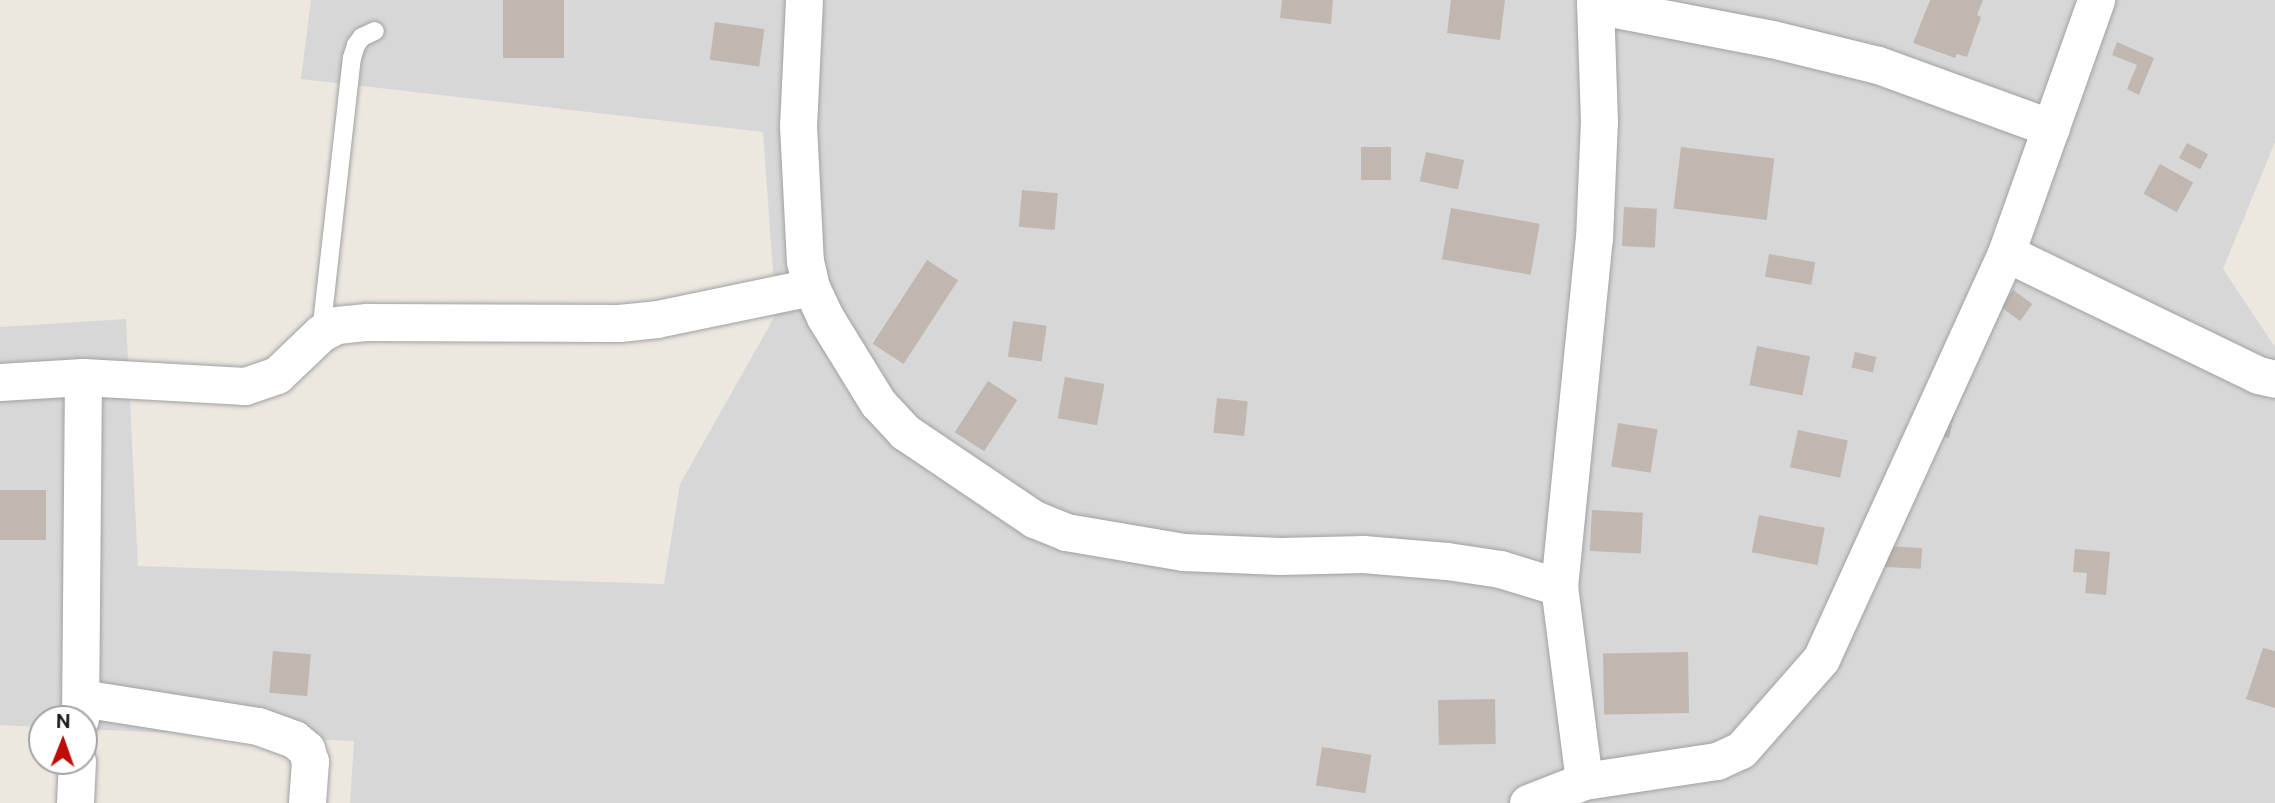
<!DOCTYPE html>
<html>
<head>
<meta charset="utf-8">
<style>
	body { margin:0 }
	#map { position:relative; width:2275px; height:803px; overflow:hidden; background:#ece8e0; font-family:"Public Sans",sans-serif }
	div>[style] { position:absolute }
	.residential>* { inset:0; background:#d8d7d7 }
	.building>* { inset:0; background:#c0b8b0; transform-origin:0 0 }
	.roads { filter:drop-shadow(0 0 2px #a1a1a1) drop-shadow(0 0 2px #a1a1a1) }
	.lane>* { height:18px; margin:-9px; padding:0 9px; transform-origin:9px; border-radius:9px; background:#fff }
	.street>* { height:37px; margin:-18.5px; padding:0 18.5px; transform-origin:18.5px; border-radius:18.5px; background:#fff }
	span { translate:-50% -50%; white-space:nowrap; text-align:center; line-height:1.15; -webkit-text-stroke:6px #fff; paint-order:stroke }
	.north { position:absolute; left:28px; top:705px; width:70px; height:70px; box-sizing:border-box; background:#fff; border:2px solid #a3a3a3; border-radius:50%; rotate:1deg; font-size:19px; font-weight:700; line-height:28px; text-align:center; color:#1a1a1a }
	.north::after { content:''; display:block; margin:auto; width:24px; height:32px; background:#bf0c06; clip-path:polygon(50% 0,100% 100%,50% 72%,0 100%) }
</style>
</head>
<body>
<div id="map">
	<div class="residential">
		<div style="clip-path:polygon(311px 0,2275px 0,2275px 142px,2223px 269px,2275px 347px,2275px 803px,350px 803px,354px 741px,84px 729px,84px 719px,42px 719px,42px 727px,0 725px,0 327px,126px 319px,138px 566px,664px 584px,680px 484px,776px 314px,763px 132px,301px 79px)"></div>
	</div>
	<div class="building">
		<div style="left:503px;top:0;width:61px;height:58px"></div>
		<div style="clip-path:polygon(1282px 0,1333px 0,1331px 24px,1280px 18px)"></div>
		<div style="clip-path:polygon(1451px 0,1505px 0,1500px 40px,1447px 33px)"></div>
		<div style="clip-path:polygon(1930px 0,1983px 0,1977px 15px,1981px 17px,1967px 57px,1957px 54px,1955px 58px,1913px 43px)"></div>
		<div style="left:715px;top:22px;width:50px;height:38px;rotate:8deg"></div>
		<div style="clip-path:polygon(2117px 42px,2154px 58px,2139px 95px,2127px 89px,2137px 65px,2112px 55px)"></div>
		<div style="left:2187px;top:143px;width:24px;height:17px;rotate:28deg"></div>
		<div style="left:1361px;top:147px;width:30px;height:33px"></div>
		<div style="left:1681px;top:147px;width:94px;height:62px;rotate:7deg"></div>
		<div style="left:1426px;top:152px;width:39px;height:30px;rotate:12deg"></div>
		<div style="left:2160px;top:164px;width:38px;height:34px;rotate:29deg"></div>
		<div style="left:1022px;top:190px;width:36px;height:37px;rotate:5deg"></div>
		<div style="left:1624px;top:207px;width:33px;height:39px;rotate:3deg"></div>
		<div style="left:1451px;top:208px;width:90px;height:52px;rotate:10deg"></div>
		<div style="left:1769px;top:254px;width:47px;height:23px;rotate:10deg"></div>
		<div style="left:927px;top:260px;width:37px;height:100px;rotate:33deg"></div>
		<div style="left:2013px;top:290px;width:24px;height:21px;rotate:36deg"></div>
		<div style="left:1013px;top:321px;width:34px;height:36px;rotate:8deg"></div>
		<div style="left:1757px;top:346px;width:54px;height:40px;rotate:11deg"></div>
		<div style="left:1855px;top:352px;width:22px;height:16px;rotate:13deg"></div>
		<div style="left:1065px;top:377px;width:40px;height:42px;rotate:10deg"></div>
		<div style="left:988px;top:381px;width:35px;height:61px;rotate:33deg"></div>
		<div style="left:1217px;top:398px;width:31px;height:35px;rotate:6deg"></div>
		<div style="clip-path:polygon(1957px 403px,1949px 438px,1931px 435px)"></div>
		<div style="left:1618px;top:423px;width:40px;height:44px;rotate:9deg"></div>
		<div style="left:1798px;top:430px;width:51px;height:38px;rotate:12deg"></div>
		<div style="left:0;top:490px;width:46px;height:50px"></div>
		<div style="left:1592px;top:510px;width:51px;height:41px;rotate:3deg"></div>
		<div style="left:1759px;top:515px;width:67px;height:38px;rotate:11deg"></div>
		<div style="left:1886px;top:546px;width:36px;height:21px;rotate:3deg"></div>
		<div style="clip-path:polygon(2075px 549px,2110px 552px,2106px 595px,2085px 593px,2087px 573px,2073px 572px)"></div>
		<div style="clip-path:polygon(2263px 648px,2275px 651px,2275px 708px,2246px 699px)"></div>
		<div style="left:273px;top:651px;width:38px;height:42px;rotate:5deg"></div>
		<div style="left:1688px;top:652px;width:61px;height:85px;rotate:89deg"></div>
		<div style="left:1495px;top:699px;width:45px;height:57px;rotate:89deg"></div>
		<div style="left:1322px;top:747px;width:50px;height:39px;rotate:9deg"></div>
	</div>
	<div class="roads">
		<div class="lane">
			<div style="left:321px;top:333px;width:277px;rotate:-83.6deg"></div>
			<div style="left:352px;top:58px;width:14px;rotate:-73deg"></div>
			<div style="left:356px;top:45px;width:10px;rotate:-53deg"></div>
			<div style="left:362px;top:37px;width:14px;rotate:-25deg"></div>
		</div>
		<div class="street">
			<div style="left:804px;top:0;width:125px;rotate:92.7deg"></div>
			<div style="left:798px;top:125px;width:136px;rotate:87.1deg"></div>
			<div style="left:805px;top:261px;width:27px;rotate:77deg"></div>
			<div style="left:811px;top:287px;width:33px;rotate:65deg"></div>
			<div style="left:825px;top:317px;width:101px;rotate:58.4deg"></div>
			<div style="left:878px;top:403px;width:40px;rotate:47deg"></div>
			<div style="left:905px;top:432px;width:156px;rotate:34deg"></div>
			<div style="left:1034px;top:519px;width:35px;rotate:22deg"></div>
			<div style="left:1066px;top:532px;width:119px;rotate:9.7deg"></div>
			<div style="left:1183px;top:552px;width:97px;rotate:2.4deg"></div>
			<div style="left:1280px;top:556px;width:83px;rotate:-1.4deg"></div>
			<div style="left:1363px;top:554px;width:84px;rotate:4.8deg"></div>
			<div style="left:1447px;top:561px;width:54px;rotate:8.6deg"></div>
			<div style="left:1500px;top:569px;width:62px;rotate:17deg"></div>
			<div style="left:1595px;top:5px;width:180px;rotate:10.9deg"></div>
			<div style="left:1772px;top:39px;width:109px;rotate:13.8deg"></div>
			<div style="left:1878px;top:65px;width:184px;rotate:20deg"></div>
			<div style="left:2006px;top:253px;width:280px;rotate:25.8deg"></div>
			<div style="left:2258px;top:375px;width:17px;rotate:13deg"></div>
			<div style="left:0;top:382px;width:83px;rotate:-3.4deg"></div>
			<div style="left:83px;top:377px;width:162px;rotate:3.2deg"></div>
			<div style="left:245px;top:386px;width:34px;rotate:-19deg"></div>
			<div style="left:277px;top:375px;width:61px;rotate:-43.7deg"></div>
			<div style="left:321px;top:333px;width:18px;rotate:-27deg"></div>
			<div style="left:337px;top:325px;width:30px;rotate:-6deg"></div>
			<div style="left:367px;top:322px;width:252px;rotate:0.2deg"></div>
			<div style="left:619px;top:323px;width:38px;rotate:-6deg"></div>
			<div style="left:657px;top:319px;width:157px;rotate:-11.7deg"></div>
			<div style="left:81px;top:698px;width:179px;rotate:9deg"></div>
			<div style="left:258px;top:726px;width:38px;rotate:20deg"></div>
			<div style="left:294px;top:739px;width:16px;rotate:40deg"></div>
			<div style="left:306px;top:749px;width:13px;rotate:72deg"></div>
			<div style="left:310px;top:761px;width:42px;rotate:94.1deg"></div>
			<div style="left:80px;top:719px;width:342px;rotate:-89.5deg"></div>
			<div style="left:1584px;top:781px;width:196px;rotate:-97.3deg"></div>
			<div style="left:1559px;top:587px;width:350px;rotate:-84.3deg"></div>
			<div style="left:1594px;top:239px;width:117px;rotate:-87.6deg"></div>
			<div style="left:1599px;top:122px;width:122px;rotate:-91.9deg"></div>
			<div style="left:75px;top:803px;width:42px;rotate:-87.3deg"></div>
			<div style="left:1528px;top:803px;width:60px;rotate:-21.4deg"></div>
			<div style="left:1584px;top:781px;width:134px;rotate:-8.6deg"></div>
			<div style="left:1717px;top:761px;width:26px;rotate:-25deg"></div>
			<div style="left:1741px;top:750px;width:121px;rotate:-48.7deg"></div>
			<div style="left:1821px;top:659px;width:446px;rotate:-65.5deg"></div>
			<div style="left:2006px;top:253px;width:269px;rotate:-70.4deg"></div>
		</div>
	</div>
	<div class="north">N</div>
</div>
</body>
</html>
